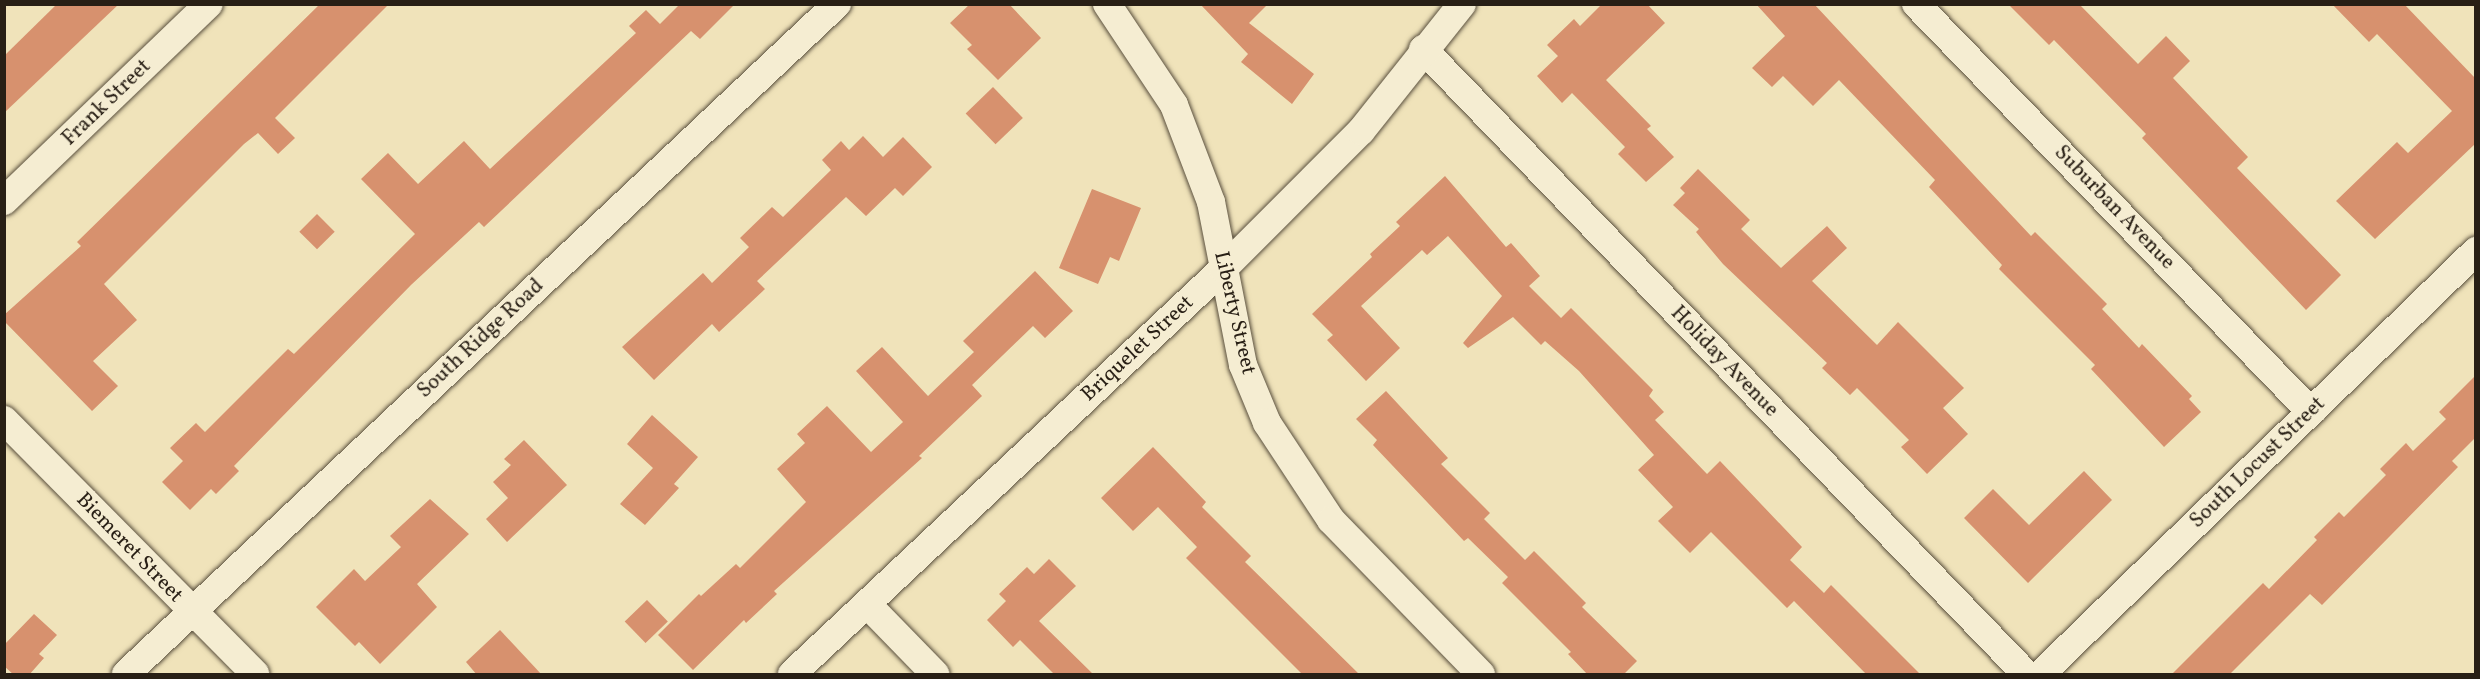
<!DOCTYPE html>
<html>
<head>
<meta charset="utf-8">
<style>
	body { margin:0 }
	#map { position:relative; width:2480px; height:679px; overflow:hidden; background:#f0e3ba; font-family:Vollkorn,serif }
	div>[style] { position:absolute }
	.building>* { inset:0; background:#d7916e; transform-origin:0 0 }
	.roads { filter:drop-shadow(0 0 2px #5a503e) drop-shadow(0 0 2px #5a503e) }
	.minor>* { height:28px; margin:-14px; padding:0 14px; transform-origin:14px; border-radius:14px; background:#f5edd2 }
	span { translate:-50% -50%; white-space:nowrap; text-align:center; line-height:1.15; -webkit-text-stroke:5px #f5edd2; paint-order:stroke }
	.street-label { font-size:21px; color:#281f15 }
	.frame { position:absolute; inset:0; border:6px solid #281f15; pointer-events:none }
</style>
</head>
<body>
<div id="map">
	<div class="building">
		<div style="clip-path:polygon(57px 4px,119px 4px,4px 113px,4px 56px)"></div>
		<div style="clip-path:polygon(320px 4px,389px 4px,275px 118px,295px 138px,278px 154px,258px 133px,244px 144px,104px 284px,137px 320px,93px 361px,118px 386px,92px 411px,4px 321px,4px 315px,81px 246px,77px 242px)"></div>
		<div style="clip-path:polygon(680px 4px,735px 4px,700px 39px,691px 31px,484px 227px,479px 222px,411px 285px,234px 466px,239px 471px,216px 494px,211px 489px,190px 510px,162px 482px,183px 461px,170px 448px,196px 423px,205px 432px,288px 349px,294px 354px,415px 234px,361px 179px,388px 153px,418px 184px,464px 141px,490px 169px,636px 33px,629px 26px,646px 10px,660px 24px)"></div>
		<div style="clip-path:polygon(970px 4px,1009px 4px,1041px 38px,998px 80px,967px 49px,972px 45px,950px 23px)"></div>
		<div style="clip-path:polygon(1200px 4px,1268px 4px,1249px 23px,1314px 74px,1292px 104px,1241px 62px,1248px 54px)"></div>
		<div style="clip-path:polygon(1602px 4px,1647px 4px,1665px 23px,1606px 80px,1651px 126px,1647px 129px,1674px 157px,1646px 182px,1618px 154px,1625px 147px,1572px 93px,1562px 103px,1537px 76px,1558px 56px,1547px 45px,1574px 19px,1580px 26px)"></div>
		<div style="clip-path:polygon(1756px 4px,1814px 4px,2031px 236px,2035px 232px,2107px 304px,2102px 309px,2139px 348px,2142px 344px,2192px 396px,2189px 399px,2201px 412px,2164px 447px,2091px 369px,2095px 365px,1999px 269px,2002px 265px,1929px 187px,1935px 180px,1839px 80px,1813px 106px,1783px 76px,1772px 87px,1752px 68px,1785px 36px)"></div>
		<div style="clip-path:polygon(2008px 4px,2079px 4px,2138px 64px,2166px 36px,2190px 61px,2173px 78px,2248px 157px,2237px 168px,2341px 275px,2306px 310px,2142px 138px,2146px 134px,2054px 40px,2049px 45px)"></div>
		<div style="clip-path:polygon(2332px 4px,2404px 4px,2475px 78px,2475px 144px,2375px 239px,2336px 201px,2397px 142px,2408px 153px,2452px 111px,2377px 34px,2369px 42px)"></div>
		<div style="left:993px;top:87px;width:43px;height:38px;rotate:46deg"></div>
		<div style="clip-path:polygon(863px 136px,883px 157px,903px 137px,932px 167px,903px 196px,895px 188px,866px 216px,846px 197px,757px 281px,765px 289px,719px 332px,712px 324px,654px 380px,622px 347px,703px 273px,712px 283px,749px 247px,740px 238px,772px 207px,783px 217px,831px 170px,822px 160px,841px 141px,849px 150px)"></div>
		<div style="clip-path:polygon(1698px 169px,1750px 220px,1741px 229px,1781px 268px,1827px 226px,1847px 248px,1812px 281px,1877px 345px,1898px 322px,1964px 388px,1943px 408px,1968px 434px,1927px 474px,1901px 447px,1909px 440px,1857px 388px,1850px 395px,1822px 368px,1827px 363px,1723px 264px,1696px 232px,1699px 229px,1673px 205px,1685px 193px,1680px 188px)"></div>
		<div style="clip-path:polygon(1445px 176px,1506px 247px,1511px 243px,1540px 276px,1529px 286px,1561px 318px,1571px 308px,1653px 390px,1649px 396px,1664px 412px,1655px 420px,1707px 474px,1720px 461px,1802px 547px,1790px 560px,1824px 593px,1831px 585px,1921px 675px,1867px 675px,1794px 601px,1787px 608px,1711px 532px,1690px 553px,1658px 521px,1673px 507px,1638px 470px,1654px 455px,1579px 371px,1545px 341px,1541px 345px,1513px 317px,1468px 348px,1463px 343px,1502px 296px,1448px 236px,1427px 255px,1422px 250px,1361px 306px,1400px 348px,1366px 381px,1327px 340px,1333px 335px,1312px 314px,1372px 257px,1370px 254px,1400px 226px,1396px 222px)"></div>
		<div style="clip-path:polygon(1092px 189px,1141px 208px,1119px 261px,1110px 257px,1098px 284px,1059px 268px)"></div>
		<div style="left:317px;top:214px;width:25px;height:25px;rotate:45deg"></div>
		<div style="clip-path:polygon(1035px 271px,1073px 311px,1045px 338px,1033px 326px,972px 385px,982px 396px,919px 456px,922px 458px,774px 591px,777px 594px,746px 623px,744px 620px,693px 670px,658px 635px,699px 594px,701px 596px,736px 564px,740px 568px,806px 502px,777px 469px,805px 443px,797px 434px,827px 406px,871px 452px,903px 422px,856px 371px,882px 347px,928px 396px,974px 352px,963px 341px)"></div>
		<div style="clip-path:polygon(2475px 376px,2475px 438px,2452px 461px,2458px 467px,2322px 605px,2310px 594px,2229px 675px,2171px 675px,2263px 583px,2269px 589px,2317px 540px,2314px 537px,2339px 512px,2344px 517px,2386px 475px,2380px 469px,2406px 443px,2413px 451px,2446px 419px,2439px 412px)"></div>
		<div style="clip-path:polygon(1386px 391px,1448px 458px,1441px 464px,1490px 513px,1484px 519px,1525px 560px,1534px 551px,1586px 603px,1582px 607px,1637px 661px,1623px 675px,1588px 675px,1568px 654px,1571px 652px,1502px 583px,1508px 577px,1468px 538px,1464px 541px,1373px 445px,1377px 440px,1356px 419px)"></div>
		<div style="clip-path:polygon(652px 415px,698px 457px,674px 484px,679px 488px,645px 525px,620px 504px,653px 468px,627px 444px)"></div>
		<div style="clip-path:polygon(524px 440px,567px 485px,507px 542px,486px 519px,508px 498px,493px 482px,511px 465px,504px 459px)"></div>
		<div style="clip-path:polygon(1153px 447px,1206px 502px,1202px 507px,1251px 556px,1245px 562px,1360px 675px,1303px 675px,1186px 558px,1197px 547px,1158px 507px,1133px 531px,1101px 498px)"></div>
		<div style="clip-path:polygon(2084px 471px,2112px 500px,2028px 583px,1964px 518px,1993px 489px,2029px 525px)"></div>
		<div style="clip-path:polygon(430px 499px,469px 534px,417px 584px,437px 607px,380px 664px,359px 642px,355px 646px,316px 607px,354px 569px,365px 581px,401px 547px,390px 536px)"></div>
		<div style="clip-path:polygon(1049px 559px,1076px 586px,1039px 621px,1094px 675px,1055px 675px,1020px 640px,1013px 647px,987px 620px,1006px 601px,999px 594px,1027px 567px,1034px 574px)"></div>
		<div style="left:647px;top:600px;width:30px;height:31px;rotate:46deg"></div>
		<div style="clip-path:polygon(34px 614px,57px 635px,39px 654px,44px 658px,29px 675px,14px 675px,4px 666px,4px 645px)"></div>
		<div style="clip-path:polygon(500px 630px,542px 675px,477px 675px,466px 662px)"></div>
	</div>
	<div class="roads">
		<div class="minor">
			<div style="left:1107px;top:4px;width:121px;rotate:56.4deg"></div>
			<div style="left:1174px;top:105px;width:104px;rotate:69.1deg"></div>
			<div style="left:1211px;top:202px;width:166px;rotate:78.9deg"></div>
			<div style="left:1243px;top:365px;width:63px;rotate:67.5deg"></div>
			<div style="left:1267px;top:423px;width:116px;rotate:56.6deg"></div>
			<div style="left:1331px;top:520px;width:215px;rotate:45.8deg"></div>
			<div style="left:1916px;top:4px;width:568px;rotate:45.93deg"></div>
			<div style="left:1423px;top:49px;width:868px;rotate:46.03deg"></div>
			<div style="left:4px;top:201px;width:284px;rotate:-43.9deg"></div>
			<div style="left:4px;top:420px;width:357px;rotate:45.3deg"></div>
			<div style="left:867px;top:604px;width:98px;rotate:45.8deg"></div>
			<div style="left:126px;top:674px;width:977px;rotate:-43.3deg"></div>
			<div style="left:792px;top:674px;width:591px;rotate:-43.22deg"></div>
			<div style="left:1223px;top:269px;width:195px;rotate:-45deg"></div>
			<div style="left:1361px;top:131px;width:162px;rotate:-51.5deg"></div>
			<div style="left:2041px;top:674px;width:607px;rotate:-44.2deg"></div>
		</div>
	</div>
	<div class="street-label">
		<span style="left:107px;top:103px;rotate:-44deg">Frank Street</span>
		<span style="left:2114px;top:208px;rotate:46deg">Suburban Avenue</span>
		<span style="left:1234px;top:313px;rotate:77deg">Liberty Street</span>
		<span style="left:481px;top:339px;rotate:-43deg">South Ridge Road</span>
		<span style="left:1138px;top:349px;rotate:-43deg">Briquelet Street</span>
		<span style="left:1724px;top:362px;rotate:46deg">Holiday Avenue</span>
		<span style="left:2258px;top:463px;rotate:-44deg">South Locust Street</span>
		<span style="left:129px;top:548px;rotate:46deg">Biemeret Street</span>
	</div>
	<div class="frame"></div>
</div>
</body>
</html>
